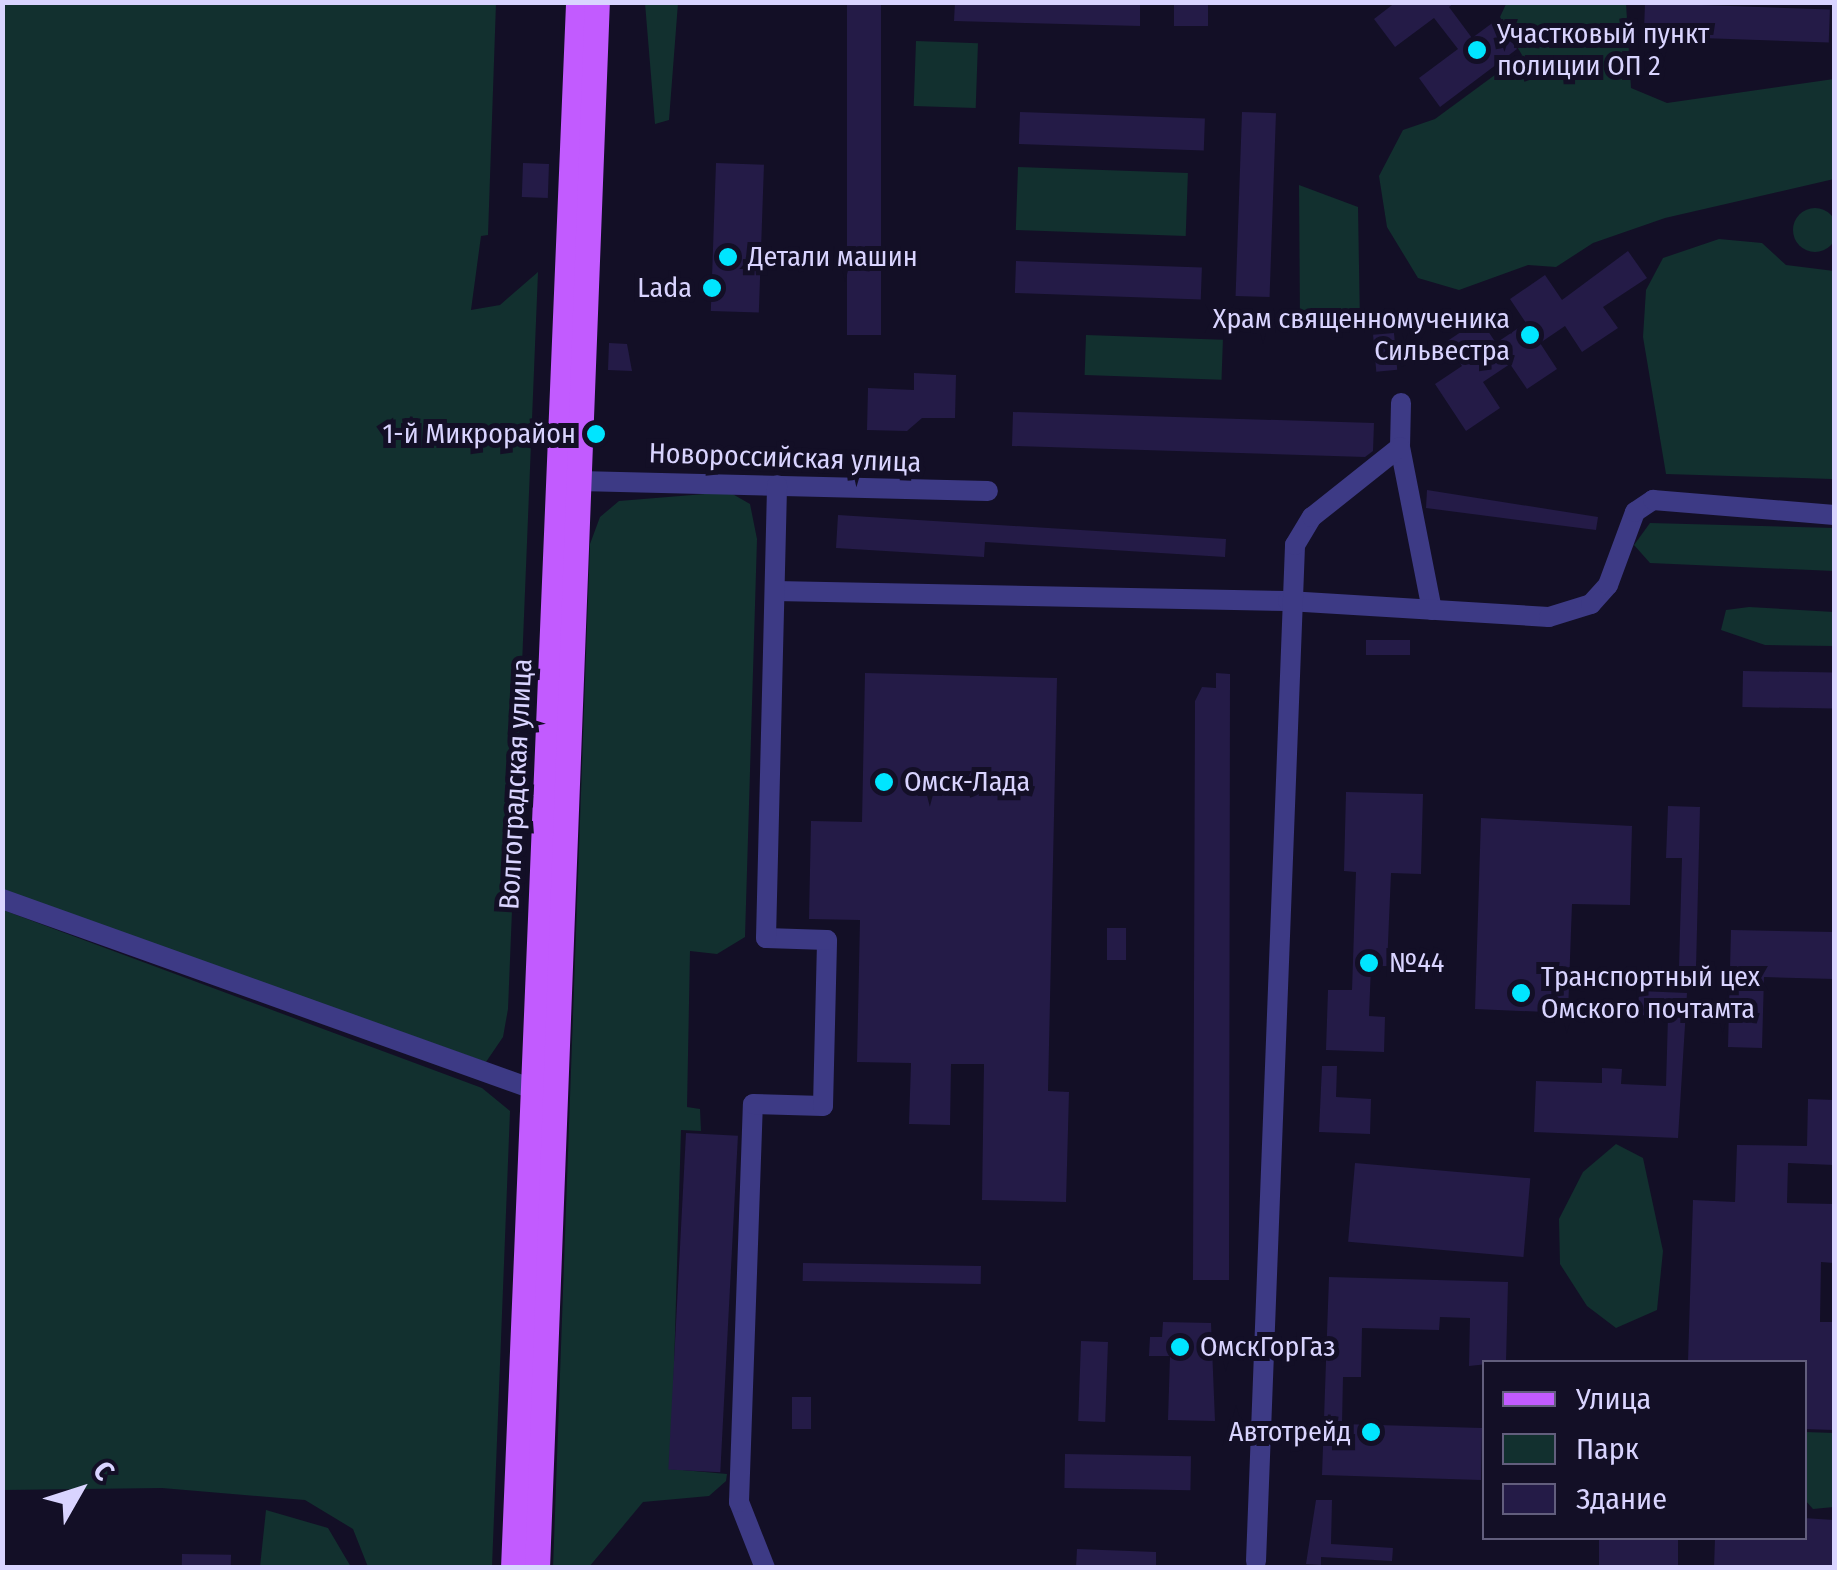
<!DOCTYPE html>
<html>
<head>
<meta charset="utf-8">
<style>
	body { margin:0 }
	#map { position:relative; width:1837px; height:1570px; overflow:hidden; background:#130f26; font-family:"Fira Sans Condensed",sans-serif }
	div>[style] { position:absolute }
	.green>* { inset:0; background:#12302f; transform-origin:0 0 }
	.round { border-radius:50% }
	.building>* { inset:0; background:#241b47; transform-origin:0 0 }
	.minor>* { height:20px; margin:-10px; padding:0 10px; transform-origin:10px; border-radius:10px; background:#3d3a85 }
	.major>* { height:25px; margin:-12.5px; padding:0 12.5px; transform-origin:12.5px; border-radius:12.5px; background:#c25bff }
	.dots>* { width:28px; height:28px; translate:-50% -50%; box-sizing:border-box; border:5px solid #130f26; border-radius:50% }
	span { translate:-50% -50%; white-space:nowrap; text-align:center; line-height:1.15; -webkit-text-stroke:10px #130f26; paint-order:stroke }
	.poi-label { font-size:28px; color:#d9d4ff }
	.left { translate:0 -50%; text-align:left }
	.right { translate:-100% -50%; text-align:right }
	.street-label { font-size:28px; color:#d9d4ff }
	.frame { position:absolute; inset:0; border:5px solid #d9d4ff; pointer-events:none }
	.legend { position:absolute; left:1482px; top:1360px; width:325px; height:180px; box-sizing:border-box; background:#130f26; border:2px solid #625e7d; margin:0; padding:12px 18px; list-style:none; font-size:30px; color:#d9d4ff }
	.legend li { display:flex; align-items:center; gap:20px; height:50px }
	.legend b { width:50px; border:2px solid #625e7d }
	.north { position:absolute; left:30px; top:1440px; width:100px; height:100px; -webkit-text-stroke:8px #130f26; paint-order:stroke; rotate:51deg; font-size:28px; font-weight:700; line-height:40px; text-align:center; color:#d9d4ff }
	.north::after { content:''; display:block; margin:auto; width:35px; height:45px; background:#d9d4ff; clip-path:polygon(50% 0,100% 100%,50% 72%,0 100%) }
</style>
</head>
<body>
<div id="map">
	<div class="green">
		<div style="clip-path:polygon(1507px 2px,1626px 3px,1631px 88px,1667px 103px,1834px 79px,1834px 179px,1665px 218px,1593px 243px,1556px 267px,1528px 265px,1459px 290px,1418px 278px,1387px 227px,1379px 176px,1403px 130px,1435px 119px,1522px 55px,1500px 17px)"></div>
		<div style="clip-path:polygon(2px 3px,496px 3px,488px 235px,481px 236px,471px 310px,500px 305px,538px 272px,508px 1009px,503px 1037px,486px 1062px,3px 891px)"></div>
		<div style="clip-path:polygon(645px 3px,678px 3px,669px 120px,655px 124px)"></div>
		<div style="left:916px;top:41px;width:62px;height:65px;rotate:2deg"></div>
		<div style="left:1018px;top:167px;width:170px;height:63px;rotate:2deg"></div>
		<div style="clip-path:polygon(1299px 185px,1358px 207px,1360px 326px,1300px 322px)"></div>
		<div class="round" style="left:1793px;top:208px;width:44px;height:44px"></div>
		<div style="clip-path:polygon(1719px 239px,1762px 243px,1786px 265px,1834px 271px,1832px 479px,1666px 474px,1643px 337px,1646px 290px,1663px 258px)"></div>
		<div style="left:1086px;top:335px;width:137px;height:40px;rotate:2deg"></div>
		<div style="clip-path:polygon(729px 492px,750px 504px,757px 539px,745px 937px,717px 954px,690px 951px,687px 1107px,700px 1109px,701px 1131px,681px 1130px,671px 1469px,727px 1474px,726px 1481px,709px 1496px,643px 1502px,589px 1567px,553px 1568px,590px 544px,600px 517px,619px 501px)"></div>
		<div style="clip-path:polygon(1650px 523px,1834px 528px,1834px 571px,1650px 563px,1634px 545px)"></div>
		<div style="clip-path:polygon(1749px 607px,1834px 612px,1834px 646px,1765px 645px,1721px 630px,1726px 610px)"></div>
		<div style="clip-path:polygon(3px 910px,482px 1088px,510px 1111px,492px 1567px,368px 1567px,353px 1529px,305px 1500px,162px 1488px,3px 1490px)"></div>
		<div style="clip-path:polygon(1616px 1144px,1643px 1158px,1663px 1251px,1657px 1310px,1616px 1328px,1587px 1306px,1560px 1264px,1559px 1219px,1583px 1172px)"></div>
		<div style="clip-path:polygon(1805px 1432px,1834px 1433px,1834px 1507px,1813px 1509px,1805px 1500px)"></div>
		<div style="clip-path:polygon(266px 1510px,328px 1528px,351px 1567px,260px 1567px)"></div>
	</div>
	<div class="building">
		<div style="left:847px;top:2px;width:34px;height:333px"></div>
		<div style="clip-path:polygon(955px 2px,1140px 2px,1140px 26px,954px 21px)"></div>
		<div style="left:1174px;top:2px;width:34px;height:24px"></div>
		<div style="clip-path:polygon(1396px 2px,1455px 2px,1449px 7px,1472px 38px,1495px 21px,1517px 49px,1440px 107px,1419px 78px,1458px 49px,1434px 18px,1395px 47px,1374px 19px)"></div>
		<div style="left:1645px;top:3px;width:185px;height:33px;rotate:2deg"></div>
		<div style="left:1020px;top:112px;width:185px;height:32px;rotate:2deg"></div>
		<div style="left:1242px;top:112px;width:34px;height:184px;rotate:2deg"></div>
		<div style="left:523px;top:163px;width:26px;height:34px;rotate:2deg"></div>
		<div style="left:716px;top:163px;width:48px;height:148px;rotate:2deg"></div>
		<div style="clip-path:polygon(1628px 251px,1647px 278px,1603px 307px,1618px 328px,1582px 352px,1565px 326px,1540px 343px,1557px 369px,1527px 389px,1510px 364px,1483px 382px,1500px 408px,1466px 431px,1435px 384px,1462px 366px,1446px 342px,1480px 319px,1496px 343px,1526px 323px,1510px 299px,1545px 275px,1562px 300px)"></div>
		<div style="left:1016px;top:261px;width:186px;height:32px;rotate:2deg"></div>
		<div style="left:1394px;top:333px;width:37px;height:21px;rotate:85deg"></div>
		<div style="clip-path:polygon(609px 343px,627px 344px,632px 371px,608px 370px)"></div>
		<div style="clip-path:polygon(914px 373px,956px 375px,955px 418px,922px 418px,907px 431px,867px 430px,868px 388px,914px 390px)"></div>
		<div style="clip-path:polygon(1013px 412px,1374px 423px,1373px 451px,1365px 457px,1012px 446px)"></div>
		<div style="clip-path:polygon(1427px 490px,1598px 517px,1596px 530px,1426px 508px)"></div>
		<div style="clip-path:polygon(838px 515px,1226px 539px,1225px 557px,985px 542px,984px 557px,836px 548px)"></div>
		<div style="left:1410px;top:640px;width:15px;height:44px;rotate:90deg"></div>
		<div style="left:1743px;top:671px;width:91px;height:36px;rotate:1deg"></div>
		<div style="clip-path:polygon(865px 673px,1057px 678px,1048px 1091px,1069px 1092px,1066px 1202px,982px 1200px,984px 1064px,951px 1064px,950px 1125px,909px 1124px,911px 1063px,857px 1062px,860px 920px,809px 919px,811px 821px,862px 822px)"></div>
		<div style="clip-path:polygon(1216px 673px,1230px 674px,1229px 1280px,1193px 1280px,1195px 701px,1202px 687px,1216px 688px)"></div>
		<div style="clip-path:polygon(1346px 792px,1423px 794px,1421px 874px,1391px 873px,1387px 966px,1371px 966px,1369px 1016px,1385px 1017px,1384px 1052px,1326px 1050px,1328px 990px,1352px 990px,1356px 872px,1344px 871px)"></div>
		<div style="clip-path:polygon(1668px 806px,1700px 807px,1696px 969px,1679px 968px,1682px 858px,1666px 858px)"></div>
		<div style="clip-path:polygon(1481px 818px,1632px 826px,1630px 905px,1572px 904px,1568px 1013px,1475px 1009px)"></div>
		<div style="left:1107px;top:928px;width:19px;height:32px"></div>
		<div style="clip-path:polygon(1731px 930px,1834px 932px,1834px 979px,1764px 977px,1762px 1048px,1728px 1047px)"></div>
		<div style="clip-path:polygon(1639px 991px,1687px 993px,1678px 1138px,1534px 1132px,1536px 1081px,1602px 1083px,1602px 1068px,1622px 1069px,1621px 1084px,1666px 1086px,1668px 1016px,1638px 1015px)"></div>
		<div style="clip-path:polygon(1322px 1066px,1337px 1066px,1336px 1097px,1371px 1099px,1370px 1134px,1319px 1132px)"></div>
		<div style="clip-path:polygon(1808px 1099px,1834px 1100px,1834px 1165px,1788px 1163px,1787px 1203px,1834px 1204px,1834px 1263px,1821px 1262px,1820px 1322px,1834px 1322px,1834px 1430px,1804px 1429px,1804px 1362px,1688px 1362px,1693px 1200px,1735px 1202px,1737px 1145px,1807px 1146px)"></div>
		<div style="left:686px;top:1133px;width:52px;height:337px;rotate:3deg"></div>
		<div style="left:1355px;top:1163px;width:176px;height:79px;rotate:5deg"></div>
		<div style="left:803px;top:1263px;width:178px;height:18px;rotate:1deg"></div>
		<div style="clip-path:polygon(1329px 1277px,1508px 1282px,1506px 1362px,1469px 1366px,1470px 1318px,1440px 1317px,1439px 1330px,1362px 1328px,1361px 1377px,1343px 1377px,1342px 1424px,1482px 1428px,1481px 1480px,1322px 1475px)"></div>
		<div style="clip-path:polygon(1163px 1322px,1211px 1323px,1215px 1421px,1168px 1420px,1170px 1356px,1149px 1356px,1150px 1337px,1162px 1337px)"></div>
		<div style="left:1081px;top:1341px;width:27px;height:80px;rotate:2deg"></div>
		<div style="left:792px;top:1397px;width:19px;height:32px"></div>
		<div style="left:1065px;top:1454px;width:126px;height:34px;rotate:1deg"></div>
		<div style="clip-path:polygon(1316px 1500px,1332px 1500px,1331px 1544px,1393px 1548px,1392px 1561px,1321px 1557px,1321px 1565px,1306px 1564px)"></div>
		<div style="clip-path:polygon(1804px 1518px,1834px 1520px,1834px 1568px,1714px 1568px,1715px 1538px,1804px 1538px)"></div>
		<div style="left:1599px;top:1538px;width:79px;height:30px"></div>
		<div style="clip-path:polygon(1077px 1549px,1156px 1552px,1156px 1568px,1076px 1568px)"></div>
		<div style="left:182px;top:1554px;width:49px;height:14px;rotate:1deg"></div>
	</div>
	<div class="minor">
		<div style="left:1401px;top:403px;width:44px;rotate:91.3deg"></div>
		<div style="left:1400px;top:447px;width:166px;rotate:78.9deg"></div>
		<div style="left:579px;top:481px;width:409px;rotate:1.4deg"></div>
		<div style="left:775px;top:591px;width:513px;rotate:1.12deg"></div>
		<div style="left:1288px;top:601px;width:261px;rotate:3.5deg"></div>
		<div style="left:1549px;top:617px;width:44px;rotate:-17.2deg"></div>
		<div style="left:1591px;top:604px;width:25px;rotate:-48deg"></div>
		<div style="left:1608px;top:585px;width:78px;rotate:-69.7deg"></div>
		<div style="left:1635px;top:512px;width:22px;rotate:-34deg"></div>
		<div style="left:1653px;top:500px;width:182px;rotate:4.7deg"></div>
		<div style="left:2px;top:899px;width:579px;rotate:19.69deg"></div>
		<div style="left:1256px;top:1561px;width:1017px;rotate:-87.8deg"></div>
		<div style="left:1295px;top:545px;width:33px;rotate:-59deg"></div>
		<div style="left:1312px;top:517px;width:112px;rotate:-38.5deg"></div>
		<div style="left:765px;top:1568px;width:71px;rotate:-111.5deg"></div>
		<div style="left:739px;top:1502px;width:398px;rotate:-88deg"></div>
		<div style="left:753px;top:1104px;width:70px;rotate:1.6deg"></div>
		<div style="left:823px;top:1106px;width:166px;rotate:-88.6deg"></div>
		<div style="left:827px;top:940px;width:61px;rotate:-178.1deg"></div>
		<div style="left:766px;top:938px;width:453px;rotate:-88.6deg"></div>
	</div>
	<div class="major">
		<div style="left:513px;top:1568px;width:1567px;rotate:-87.62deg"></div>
		<div style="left:537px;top:1568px;width:1567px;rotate:-87.81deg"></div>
	</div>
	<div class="dots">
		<div style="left:1477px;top:50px;background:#00e5ff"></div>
		<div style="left:728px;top:257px;background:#00e5ff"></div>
		<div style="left:712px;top:288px;background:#00e5ff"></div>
		<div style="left:1530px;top:335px;background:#00e5ff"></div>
		<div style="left:596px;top:434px;background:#00e5ff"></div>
		<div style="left:884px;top:782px;background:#00e5ff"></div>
		<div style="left:1369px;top:963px;background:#00e5ff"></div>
		<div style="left:1521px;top:993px;background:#00e5ff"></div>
		<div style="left:1180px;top:1347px;background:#00e5ff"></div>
		<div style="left:1371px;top:1432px;background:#00e5ff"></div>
	</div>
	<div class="poi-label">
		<span class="left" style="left:1497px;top:50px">Участковый пункт<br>полиции ОП 2</span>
		<span class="left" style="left:748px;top:257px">Детали машин</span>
		<span class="right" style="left:692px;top:288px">Lada</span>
		<span class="right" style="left:1510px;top:335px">Храм священномученика<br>Сильвестра</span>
		<span class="right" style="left:576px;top:434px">1-й Микрорайон</span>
		<span class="left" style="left:904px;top:782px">Омск-Лада</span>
		<span class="left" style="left:1389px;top:963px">№44</span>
		<span class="left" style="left:1541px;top:993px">Транспортный цех<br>Омского почтамта</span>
		<span class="left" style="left:1200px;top:1347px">ОмскГорГаз</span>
		<span class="right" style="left:1351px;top:1432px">Автотрейд</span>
	</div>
	<div class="street-label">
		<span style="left:785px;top:458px;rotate:2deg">Новороссийская улица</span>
		<span style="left:516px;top:784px;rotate:-87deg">Волгоградская улица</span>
	</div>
	<div class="frame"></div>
	<ul class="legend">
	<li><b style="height:12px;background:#c25bff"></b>Улица</li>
	<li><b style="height:28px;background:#12302f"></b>Парк</li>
	<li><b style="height:28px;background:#241b47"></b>Здание</li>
	</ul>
	<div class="north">С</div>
</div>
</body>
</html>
